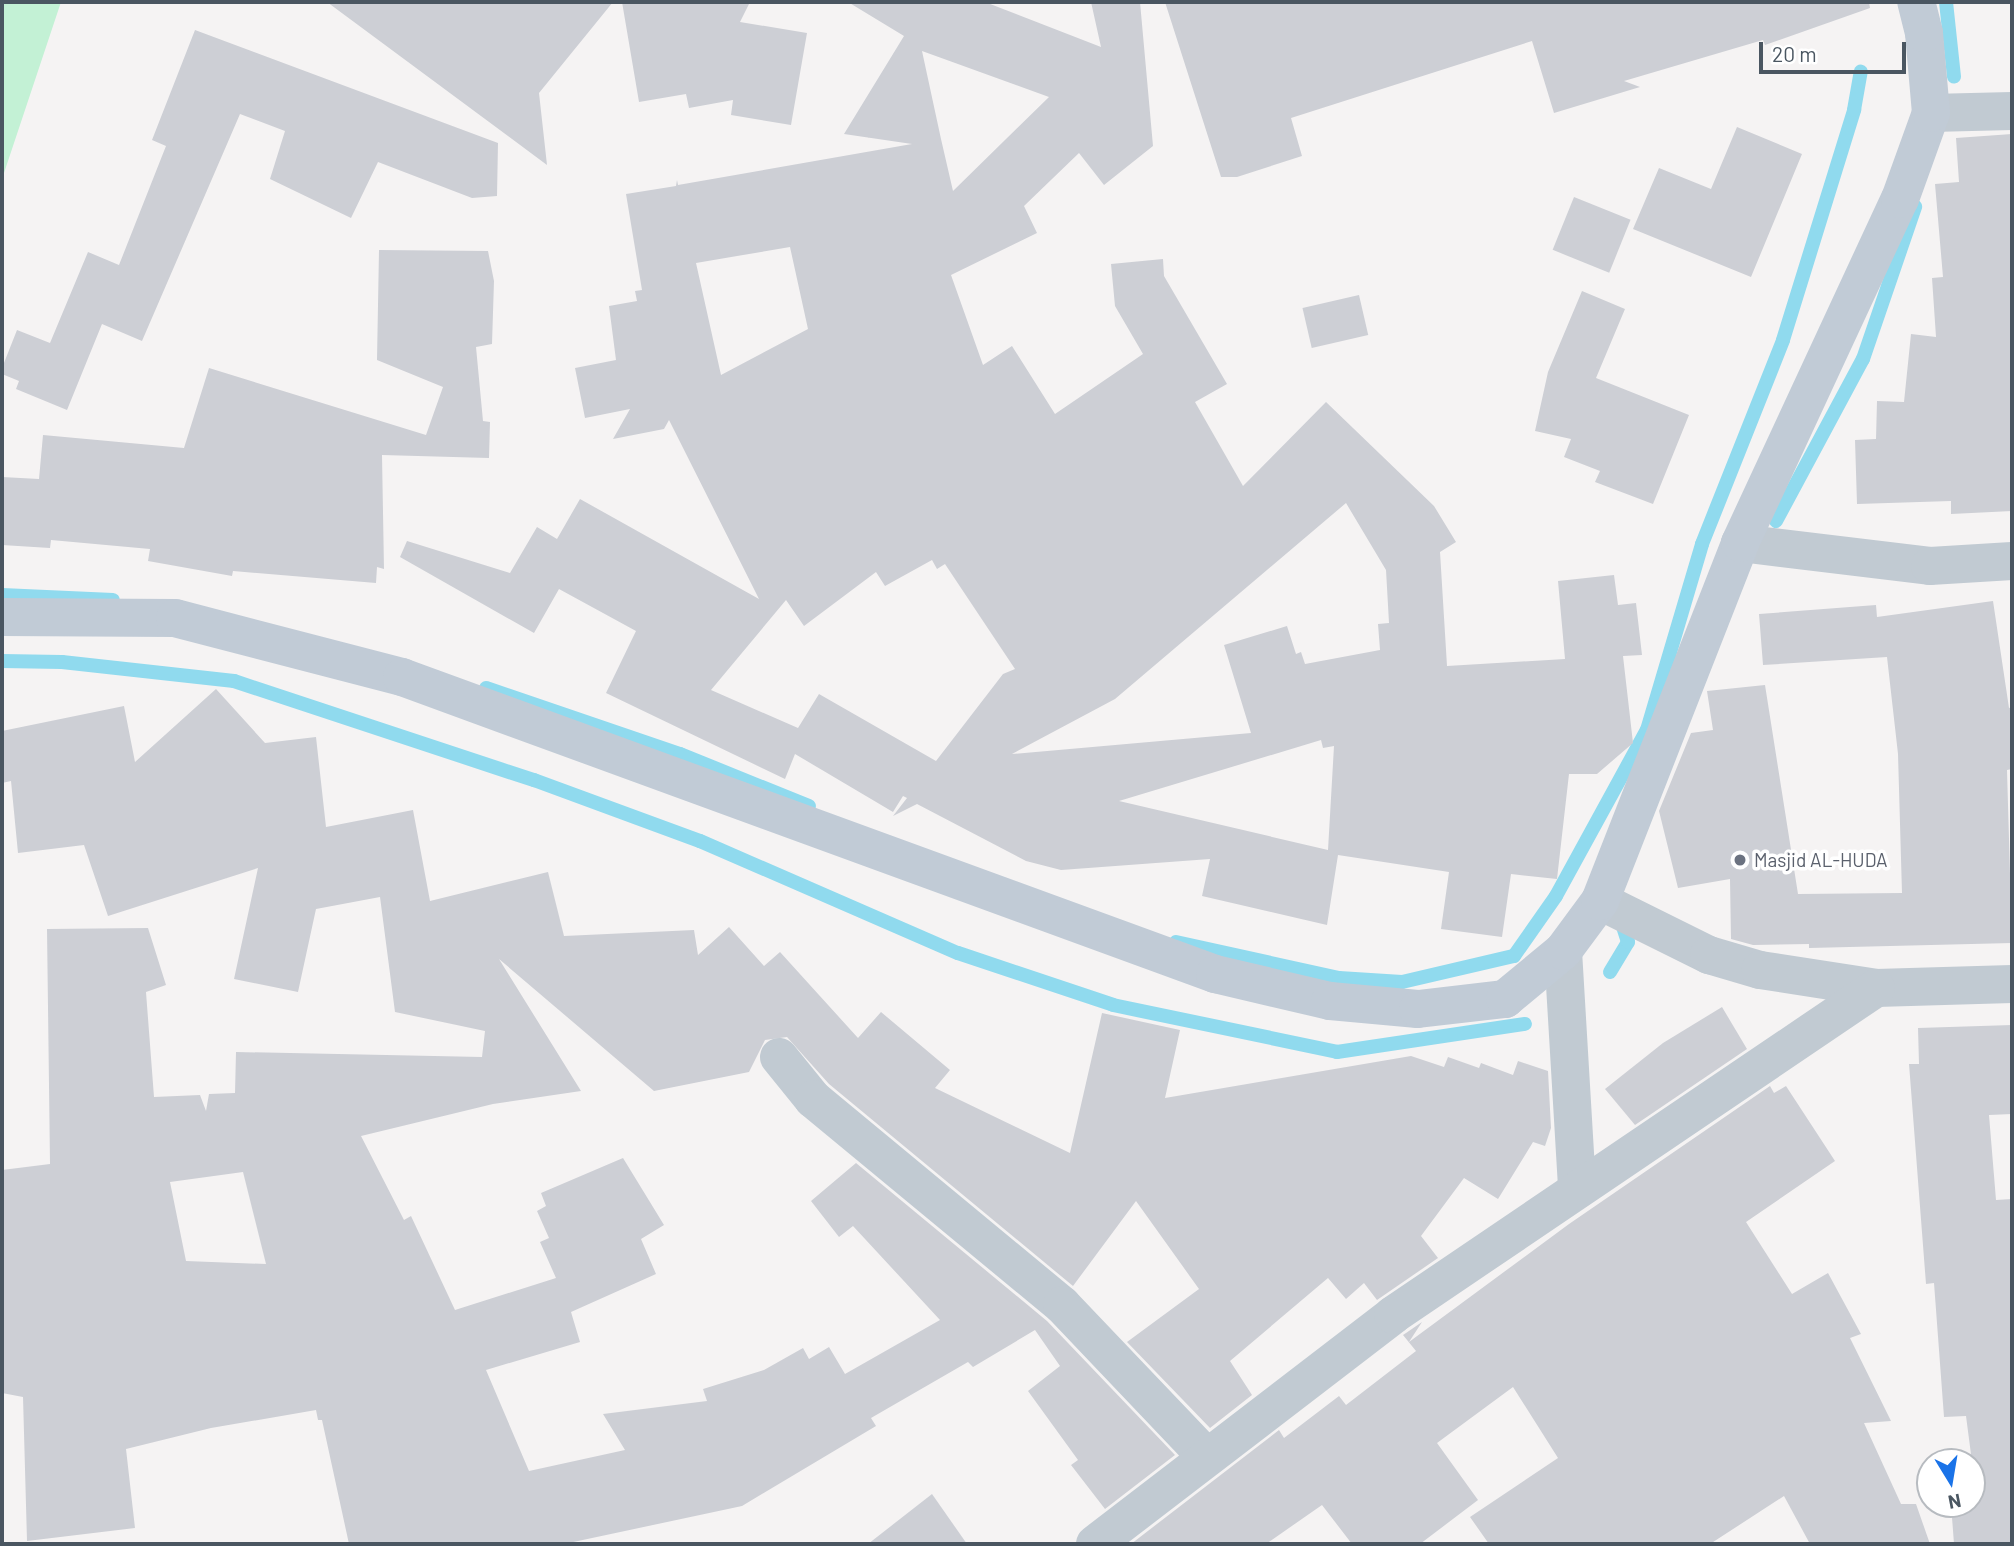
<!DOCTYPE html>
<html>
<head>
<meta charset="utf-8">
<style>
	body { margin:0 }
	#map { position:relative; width:2014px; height:1546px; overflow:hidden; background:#f5f3f3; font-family:Barlow,sans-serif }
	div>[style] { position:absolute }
	.green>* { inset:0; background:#c3f1d5 }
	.stream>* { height:14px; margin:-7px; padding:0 7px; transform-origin:7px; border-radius:7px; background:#90daee }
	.building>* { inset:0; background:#cdcfd5; transform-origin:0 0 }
	.street>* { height:38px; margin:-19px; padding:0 19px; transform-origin:19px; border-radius:19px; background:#c1cad2 }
	.secondary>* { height:38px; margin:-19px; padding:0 19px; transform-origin:19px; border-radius:19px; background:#c1cbd6 }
	.dots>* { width:19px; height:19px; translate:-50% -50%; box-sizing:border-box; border:4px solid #fff; border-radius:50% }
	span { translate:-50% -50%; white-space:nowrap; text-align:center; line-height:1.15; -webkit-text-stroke:7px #fff; paint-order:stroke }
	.worship-label { font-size:19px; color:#5b616d }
	.left { translate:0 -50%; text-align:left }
	.frame { position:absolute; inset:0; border:4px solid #4a5661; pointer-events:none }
	.north { position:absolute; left:1916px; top:1448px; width:70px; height:70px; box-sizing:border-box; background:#fff; border:2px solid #b7bbc0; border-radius:50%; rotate:169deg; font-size:19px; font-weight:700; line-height:28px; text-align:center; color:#4a5661 }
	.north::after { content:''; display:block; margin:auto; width:24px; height:32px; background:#1a73e8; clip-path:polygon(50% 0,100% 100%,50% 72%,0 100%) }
	.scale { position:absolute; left:1759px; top:42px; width:147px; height:32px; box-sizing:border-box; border:4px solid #4a5661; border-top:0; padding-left:9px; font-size:21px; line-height:24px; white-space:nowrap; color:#4a5661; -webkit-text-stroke:5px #fff; paint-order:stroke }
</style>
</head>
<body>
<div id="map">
	<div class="green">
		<div style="clip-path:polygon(2px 2px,61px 2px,2px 179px)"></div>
	</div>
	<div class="stream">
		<div style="left:1946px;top:2px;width:75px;rotate:83.9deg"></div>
		<div style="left:1776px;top:521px;width:184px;rotate:-61.8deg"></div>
		<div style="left:1863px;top:359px;width:161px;rotate:-71.1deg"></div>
		<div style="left:2px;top:595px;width:111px;rotate:2.6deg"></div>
		<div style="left:2px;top:661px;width:60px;rotate:1deg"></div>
		<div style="left:62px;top:662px;width:173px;rotate:6.3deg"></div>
		<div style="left:234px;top:681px;width:316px;rotate:18.3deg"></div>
		<div style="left:534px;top:780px;width:177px;rotate:20.2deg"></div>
		<div style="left:700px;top:841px;width:281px;rotate:23.5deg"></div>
		<div style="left:958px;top:953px;width:163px;rotate:18.5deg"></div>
		<div style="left:1113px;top:1005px;width:229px;rotate:11.8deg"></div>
		<div style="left:1337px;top:1052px;width:190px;rotate:-8.5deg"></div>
		<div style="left:486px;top:688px;width:205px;rotate:18.8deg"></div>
		<div style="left:680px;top:754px;width:139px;rotate:22deg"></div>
		<div style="left:1176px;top:942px;width:167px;rotate:12.5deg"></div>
		<div style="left:1339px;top:978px;width:63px;rotate:3.6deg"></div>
		<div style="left:1402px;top:982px;width:115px;rotate:-13.1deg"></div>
		<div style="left:1514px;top:956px;width:73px;rotate:-55deg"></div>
		<div style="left:1556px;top:896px;width:189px;rotate:-61.3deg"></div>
		<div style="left:1647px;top:730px;width:194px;rotate:-73.5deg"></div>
		<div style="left:1702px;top:544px;width:219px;rotate:-68.3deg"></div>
		<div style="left:1783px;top:340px;width:241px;rotate:-72.8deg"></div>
		<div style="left:1854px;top:110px;width:39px;rotate:-80deg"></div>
		<div style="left:1610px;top:972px;width:35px;rotate:-59deg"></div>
		<div style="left:1628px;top:942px;width:26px;rotate:-108deg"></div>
	</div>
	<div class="building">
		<div style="clip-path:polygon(327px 2px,613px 2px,539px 93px,547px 165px)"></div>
		<div style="clip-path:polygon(622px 2px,750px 2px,740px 22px,807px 33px,791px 125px,731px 115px,733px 100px,689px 108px,686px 94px,639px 102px)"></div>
		<div style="clip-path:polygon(evenodd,848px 2px,985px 2px,1101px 47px,1091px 2px,1140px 2px,1153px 146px,1104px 185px,1079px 153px,1024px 206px,1037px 233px,951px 275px,983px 365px,1012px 346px,1055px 414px,1143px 354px,1115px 306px,1111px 264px,1163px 259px,1164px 276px,1227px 384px,1195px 402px,1243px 486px,1326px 402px,1434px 506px,1456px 542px,1440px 552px,1447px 666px,1565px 659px,1558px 581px,1614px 575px,1618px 605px,1636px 603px,1642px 655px,1623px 656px,1633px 743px,1597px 774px,1569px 774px,1557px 879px,1511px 874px,1502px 937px,1441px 929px,1449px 872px,1338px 855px,1327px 925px,1202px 896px,1210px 859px,1061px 870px,1026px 861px,917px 804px,893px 816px,907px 798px,903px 796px,893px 812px,795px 754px,785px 779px,606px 693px,636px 631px,559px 589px,534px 633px,400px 557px,407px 541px,510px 573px,537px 527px,557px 539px,580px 499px,759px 599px,669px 420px,664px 429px,613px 439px,630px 409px,585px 418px,575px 368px,616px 360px,609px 306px,637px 301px,635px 291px,642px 290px,626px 194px,676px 186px,677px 180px,678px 185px,912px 144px,844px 134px,904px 36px,848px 2px,922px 51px,1049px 97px,953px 191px,941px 139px,922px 51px,848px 2px,790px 247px,808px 329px,721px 375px,696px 263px,790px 247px,848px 2px,1346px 503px,1386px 570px,1389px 623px,1378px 624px,1380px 650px,1305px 664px,1301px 652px,1296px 654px,1287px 626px,1224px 645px,1251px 733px,1012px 754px,1115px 699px,1346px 503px,848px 2px,932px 560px,937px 569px,945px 564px,1015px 669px,1003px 674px,936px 761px,819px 694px,798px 728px,711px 690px,786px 600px,804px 626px,876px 572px,885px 586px,932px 560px,848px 2px,1321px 740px,1323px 748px,1334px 746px,1328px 850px,1119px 801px,1321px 740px)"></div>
		<div style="clip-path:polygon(1165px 2px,1869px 2px,1870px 8px,1765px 45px,1763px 40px,1624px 81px,1640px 87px,1554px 113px,1532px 41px,1291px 118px,1302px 156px,1237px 177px,1221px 177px)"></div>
		<div style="clip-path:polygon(195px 30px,498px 143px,497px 196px,472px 198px,378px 162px,351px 218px,270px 179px,285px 131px,240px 114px,142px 341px,102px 324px,67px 410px,16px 389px,19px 381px,2px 374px,2px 368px,17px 330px,50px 343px,88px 252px,119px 265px,166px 146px,152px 140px)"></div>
		<div style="clip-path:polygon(1737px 127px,1802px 154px,1751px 277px,1633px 229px,1659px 168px,1711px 189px)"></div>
		<div style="clip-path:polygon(2012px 134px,2012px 511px,1951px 514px,1951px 501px,1857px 504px,1855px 440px,1876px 439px,1877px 401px,1904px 402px,1911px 334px,1936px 337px,1932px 278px,1943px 277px,1935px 184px,1959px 182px,1956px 138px)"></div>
		<div style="left:1574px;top:197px;width:61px;height:57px;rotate:22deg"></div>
		<div style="clip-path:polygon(379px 250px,488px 251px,494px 281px,492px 344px,476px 347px,483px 421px,490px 422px,489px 458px,382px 455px,384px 569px,377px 567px,376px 583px,233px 571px,232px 576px,148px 561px,150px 549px,51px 540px,50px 548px,2px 545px,2px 477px,39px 479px,43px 435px,184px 448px,209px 368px,426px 435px,443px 387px,377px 360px)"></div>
		<div style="clip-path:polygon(1582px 291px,1625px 309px,1596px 378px,1689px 415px,1653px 504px,1595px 482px,1600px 471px,1564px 457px,1571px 439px,1535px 431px,1548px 372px)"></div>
		<div style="left:1359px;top:295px;width:41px;height:58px;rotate:77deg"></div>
		<div style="clip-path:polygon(1993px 601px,2009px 708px,2012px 707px,2012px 769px,2007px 770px,2012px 943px,1809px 948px,1809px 944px,1753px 945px,1731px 939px,1730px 879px,1678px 888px,1659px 811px,1691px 733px,1713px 730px,1707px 691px,1765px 685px,1798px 894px,1902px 893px,1898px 754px,1887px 657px,1763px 665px,1759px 614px,1876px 605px,1877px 617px)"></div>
		<div style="clip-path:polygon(evenodd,216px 689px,265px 743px,316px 737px,326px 827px,413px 810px,430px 901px,548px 872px,564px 936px,694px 930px,698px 955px,729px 927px,764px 966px,780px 952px,858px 1038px,881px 1012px,950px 1070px,935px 1088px,1070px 1153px,1102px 1013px,1180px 1030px,1165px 1098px,1411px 1056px,1444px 1067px,1448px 1057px,1479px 1068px,1481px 1063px,1513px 1075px,1518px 1061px,1548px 1071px,1551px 1128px,1545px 1146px,1533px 1142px,1498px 1199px,1464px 1178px,1421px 1236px,1438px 1258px,1377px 1300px,1364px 1283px,1346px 1299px,1328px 1278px,1230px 1361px,1252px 1395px,1210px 1428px,1127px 1342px,1199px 1289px,1136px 1201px,1073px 1286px,829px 1084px,787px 1037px,765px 1040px,749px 1072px,654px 1091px,499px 959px,581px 1091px,493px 1104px,361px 1136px,404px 1220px,411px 1216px,455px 1310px,556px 1278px,540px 1242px,549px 1238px,537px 1211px,546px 1206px,541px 1193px,623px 1158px,664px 1225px,641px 1239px,656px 1274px,571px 1312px,580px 1342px,486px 1370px,529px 1471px,625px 1450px,603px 1414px,707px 1401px,703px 1389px,764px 1370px,803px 1348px,809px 1359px,829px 1347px,845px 1374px,940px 1320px,853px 1226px,839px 1237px,811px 1201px,856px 1163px,1047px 1321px,1175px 1455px,1105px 1509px,1071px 1465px,1078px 1460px,1028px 1391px,1060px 1366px,1035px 1330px,973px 1367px,968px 1362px,871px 1418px,876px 1426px,742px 1506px,564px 1544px,349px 1544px,322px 1420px,318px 1420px,316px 1410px,211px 1428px,126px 1449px,135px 1528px,27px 1541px,23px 1397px,2px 1393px,2px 1170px,50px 1164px,47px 929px,148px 928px,166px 985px,146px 992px,154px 1097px,200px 1095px,206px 1111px,209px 1094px,235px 1093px,236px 1052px,482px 1057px,485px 1031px,395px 1012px,380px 897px,316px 909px,298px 992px,234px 979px,258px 868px,108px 916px,84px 845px,18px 853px,11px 781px,2px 783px,2px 731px,124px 706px,135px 762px,216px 689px,243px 1172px,266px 1264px,186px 1261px,170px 1182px,243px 1172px)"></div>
		<div style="clip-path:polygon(1722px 1007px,1747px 1049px,1635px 1125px,1605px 1089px,1663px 1043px)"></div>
		<div style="clip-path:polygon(2012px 1025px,2012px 1114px,1989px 1115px,1996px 1200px,2012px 1199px,2012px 1544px,1954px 1544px,1951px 1504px,1972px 1504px,1972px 1462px,1966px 1416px,1944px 1417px,1934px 1283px,1926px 1284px,1909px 1064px,1919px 1064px,1918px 1028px)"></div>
		<div style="clip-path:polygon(1770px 1086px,1774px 1093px,1786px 1086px,1835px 1161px,1746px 1222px,1792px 1294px,1828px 1273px,1861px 1334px,1850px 1338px,1891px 1421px,1864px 1423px,1901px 1504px,1916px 1504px,1930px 1544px,1810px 1544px,1784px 1496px,1710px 1544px,1489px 1544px,1470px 1517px,1558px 1458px,1513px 1387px,1437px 1443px,1478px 1500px,1420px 1544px,1352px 1544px,1322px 1505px,1266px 1544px,1131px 1544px,1279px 1430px,1284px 1438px,1339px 1396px,1346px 1405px,1416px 1351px,1403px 1335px,1406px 1333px,1422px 1322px,1409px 1342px,1569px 1224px)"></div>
		<div style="clip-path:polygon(932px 1494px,967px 1544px,868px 1544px)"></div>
	</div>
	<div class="street">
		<div style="left:1931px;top:113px;width:81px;rotate:-1.4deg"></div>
		<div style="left:1740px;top:543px;width:191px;rotate:6.9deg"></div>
		<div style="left:1930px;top:566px;width:82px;rotate:-3.5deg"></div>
		<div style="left:1600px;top:901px;width:122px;rotate:26.4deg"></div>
		<div style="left:1709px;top:955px;width:53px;rotate:16.4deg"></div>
		<div style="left:1760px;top:970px;width:117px;rotate:8.8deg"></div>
		<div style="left:1876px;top:988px;width:136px;rotate:-1.7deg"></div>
		<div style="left:1563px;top:951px;width:239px;rotate:86.6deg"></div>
		<div style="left:779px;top:1057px;width:54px;rotate:51deg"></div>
		<div style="left:813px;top:1099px;width:323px;rotate:39.6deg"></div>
		<div style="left:1062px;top:1305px;width:210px;rotate:46.4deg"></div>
		<div style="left:1095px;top:1544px;width:376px;rotate:-37.5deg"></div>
		<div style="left:1393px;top:1315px;width:583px;rotate:-34.1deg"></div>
	</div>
	<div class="secondary">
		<div style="left:2px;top:617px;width:173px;rotate:0.3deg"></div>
		<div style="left:175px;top:618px;width:235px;rotate:14.6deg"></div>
		<div style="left:402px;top:677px;width:866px;rotate:20.07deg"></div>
		<div style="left:1215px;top:974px;width:118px;rotate:13.2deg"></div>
		<div style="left:1330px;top:1001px;width:88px;rotate:5.2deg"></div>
		<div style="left:1418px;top:1009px;width:88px;rotate:-6.6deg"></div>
		<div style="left:1505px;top:999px;width:75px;rotate:-39.6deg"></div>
		<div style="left:1563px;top:951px;width:62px;rotate:-53.5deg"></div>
		<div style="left:1600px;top:901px;width:384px;rotate:-68.6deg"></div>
		<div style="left:1740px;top:543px;width:379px;rotate:-65.1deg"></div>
		<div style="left:1900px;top:199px;width:91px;rotate:-70.2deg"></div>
		<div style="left:1931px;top:113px;width:80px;rotate:-95deg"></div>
		<div style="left:1924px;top:33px;width:32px;rotate:-104deg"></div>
	</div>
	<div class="dots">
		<div style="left:1740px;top:860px;background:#6b7280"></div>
	</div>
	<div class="worship-label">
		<span class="left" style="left:1754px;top:860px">Masjid AL-HUDA</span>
	</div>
	<div class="frame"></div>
	<div class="north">N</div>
	<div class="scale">20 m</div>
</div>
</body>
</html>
